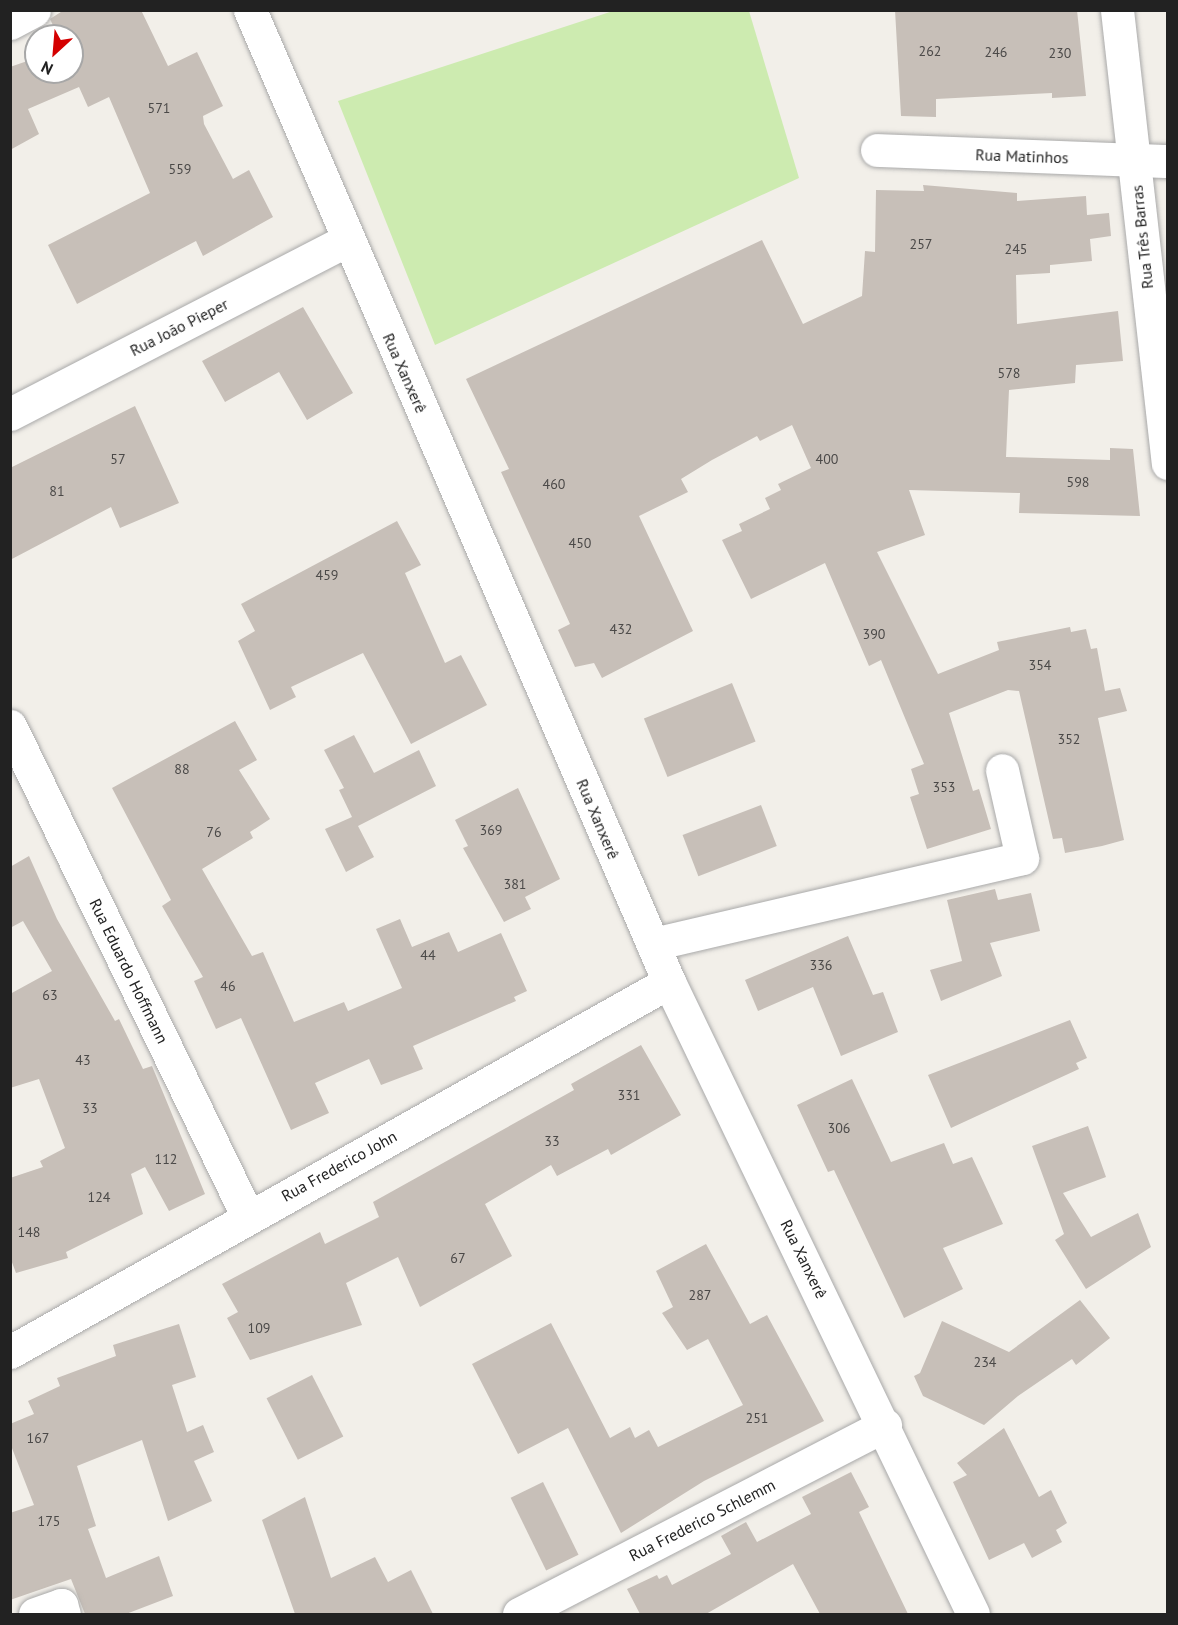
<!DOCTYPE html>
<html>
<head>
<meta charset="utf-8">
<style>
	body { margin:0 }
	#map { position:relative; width:1178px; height:1625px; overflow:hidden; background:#f2efe9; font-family:"PT Sans",sans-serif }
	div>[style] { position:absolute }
	.grass>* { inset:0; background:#cdebb0 }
	.building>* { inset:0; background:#c7bfb8; transform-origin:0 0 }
	.roads { filter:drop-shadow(0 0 2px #a9a9a9) drop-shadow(0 0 2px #a9a9a9) }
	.minor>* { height:33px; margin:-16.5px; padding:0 16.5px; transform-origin:16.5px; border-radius:16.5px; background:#fff }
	span { translate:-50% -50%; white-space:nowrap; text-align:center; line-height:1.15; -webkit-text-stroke:5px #fff; paint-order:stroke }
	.number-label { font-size:14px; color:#4b4948 }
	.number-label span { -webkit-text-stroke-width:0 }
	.street-label { font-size:16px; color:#222 }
	.frame { position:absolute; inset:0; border:12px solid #222; pointer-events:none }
	.north { position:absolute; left:24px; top:24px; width:60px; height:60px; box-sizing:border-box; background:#fff; border:2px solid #a7a7a7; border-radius:50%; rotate:206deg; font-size:16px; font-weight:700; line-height:24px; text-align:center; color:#222 }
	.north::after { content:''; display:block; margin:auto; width:21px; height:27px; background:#d40000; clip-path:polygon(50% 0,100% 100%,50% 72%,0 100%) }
</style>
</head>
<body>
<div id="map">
	<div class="grass">
		<div style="clip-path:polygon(613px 11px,749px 11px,799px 178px,435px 345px,338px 101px)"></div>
	</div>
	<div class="building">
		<div style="clip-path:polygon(64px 10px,141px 10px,168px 66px,197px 52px,223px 106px,203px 116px,204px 124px,233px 179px,249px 170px,273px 217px,203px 256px,196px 241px,77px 304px,48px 245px,150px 193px,109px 97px,88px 107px,79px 87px,28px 109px,39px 134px,10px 150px,10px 67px,36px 58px,36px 72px,72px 72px,72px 36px,58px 36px,50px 19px)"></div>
		<div style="clip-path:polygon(895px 10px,1077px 10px,1086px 96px,1052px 98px,1052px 93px,936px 99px,936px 117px,901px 116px)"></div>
		<div style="clip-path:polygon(923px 185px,1017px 193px,1017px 201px,1086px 196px,1087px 215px,1109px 213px,1111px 236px,1090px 239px,1092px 261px,1050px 265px,1050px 273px,1016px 275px,1017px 324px,1118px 311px,1123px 361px,1076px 365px,1075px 383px,1009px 390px,1006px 457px,1110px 460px,1110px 448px,1133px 449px,1140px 516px,1019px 513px,1020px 493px,909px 490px,925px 535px,877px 552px,938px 674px,999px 650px,997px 642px,1070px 627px,1071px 632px,1086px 629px,1091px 649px,1097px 648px,1105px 691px,1120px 688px,1127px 711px,1098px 718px,1124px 840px,1102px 846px,1065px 853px,1062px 838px,1053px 839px,1019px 691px,1008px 690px,949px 713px,973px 791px,979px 789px,991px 829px,927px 849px,910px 797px,919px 794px,911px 769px,924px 764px,881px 660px,869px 666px,825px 563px,751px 599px,722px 540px,742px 531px,739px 524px,770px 509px,765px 498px,781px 490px,778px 484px,811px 468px,792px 425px,760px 441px,757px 436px,712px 460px,681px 479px,688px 492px,639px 516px,693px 631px,602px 678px,594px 663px,575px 667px,558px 630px,570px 624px,501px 472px,509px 469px,466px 379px,762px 240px,803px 324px,862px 296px,865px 251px,875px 252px,876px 190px,924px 191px)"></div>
		<div style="clip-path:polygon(303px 307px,353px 393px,307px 420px,279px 372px,225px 402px,202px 361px)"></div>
		<div style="clip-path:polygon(135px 406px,179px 503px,120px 528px,111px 507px,10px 560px,10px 468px)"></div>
		<div style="clip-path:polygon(397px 521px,421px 565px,405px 573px,445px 663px,461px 655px,487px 705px,411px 744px,363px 653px,291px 687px,296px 697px,270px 710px,238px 641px,255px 631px,241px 604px)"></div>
		<div style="left:732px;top:683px;width:63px;height:95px;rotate:68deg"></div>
		<div style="clip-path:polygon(235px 721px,257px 760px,239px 770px,270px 819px,250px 832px,253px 838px,202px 869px,252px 956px,263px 952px,294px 1022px,344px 1002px,348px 1011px,402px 988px,376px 929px,400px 919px,412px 947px,449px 932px,458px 952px,501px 933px,527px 991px,514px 997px,516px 1001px,413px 1046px,423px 1069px,381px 1085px,369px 1059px,315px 1083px,329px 1113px,291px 1130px,241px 1018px,216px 1029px,194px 981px,203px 977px,162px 906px,171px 900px,112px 788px)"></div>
		<div style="clip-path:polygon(354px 735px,374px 773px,419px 750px,436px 786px,358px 826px,374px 857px,346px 872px,325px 829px,352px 817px,339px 790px,344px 788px,324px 750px)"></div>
		<div style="clip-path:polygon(518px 788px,560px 879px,525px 897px,531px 909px,504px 922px,463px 848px,468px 846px,455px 820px)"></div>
		<div style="left:761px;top:805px;width:44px;height:84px;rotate:69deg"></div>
		<div style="clip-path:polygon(29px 856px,57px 919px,115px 1021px,119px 1019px,143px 1069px,152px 1066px,205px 1194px,169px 1211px,145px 1167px,131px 1174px,143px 1214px,66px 1252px,68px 1258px,16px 1273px,10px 1257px,10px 1178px,43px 1167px,40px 1161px,65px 1148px,39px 1079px,10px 1088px,10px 994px,52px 971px,23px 921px,10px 928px,10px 867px)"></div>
		<div style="clip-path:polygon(995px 889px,998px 900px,1031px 893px,1040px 931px,990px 943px,1002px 976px,941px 1001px,930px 970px,962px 961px,947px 900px)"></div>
		<div style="clip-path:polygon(848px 936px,873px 995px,883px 992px,898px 1032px,841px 1056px,813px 987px,758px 1011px,745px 980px)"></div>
		<div style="clip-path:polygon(1070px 1020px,1087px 1058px,1076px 1063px,1079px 1069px,951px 1128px,928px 1075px)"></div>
		<div style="clip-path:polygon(641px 1045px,681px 1115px,611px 1155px,608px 1149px,557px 1176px,551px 1165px,485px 1204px,512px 1256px,420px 1307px,398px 1257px,346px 1283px,362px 1325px,250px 1360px,227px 1318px,238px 1312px,222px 1284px,320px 1232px,325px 1244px,379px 1217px,373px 1202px,574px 1090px,571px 1084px)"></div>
		<div style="clip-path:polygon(852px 1079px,891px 1162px,944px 1143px,953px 1164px,972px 1157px,1003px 1224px,943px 1248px,963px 1289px,904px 1318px,834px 1170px,828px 1172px,797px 1105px)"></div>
		<div style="clip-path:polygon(1088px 1126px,1106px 1177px,1063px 1193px,1091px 1237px,1138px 1213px,1151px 1247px,1086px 1289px,1055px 1240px,1064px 1234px,1032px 1146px)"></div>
		<div style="clip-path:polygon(706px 1244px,750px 1324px,767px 1315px,824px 1421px,704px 1481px,621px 1533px,568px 1428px,518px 1454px,472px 1364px,551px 1323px,610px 1438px,630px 1427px,635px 1438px,649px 1430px,658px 1447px,743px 1405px,708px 1339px,687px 1350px,662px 1313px,673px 1307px,656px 1271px)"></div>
		<div style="clip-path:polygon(1080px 1300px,1110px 1338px,1076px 1365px,1072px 1359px,1018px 1396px,984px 1425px,923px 1396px,914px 1376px,920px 1373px,942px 1321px,1009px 1352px)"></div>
		<div style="clip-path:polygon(179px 1324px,196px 1377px,172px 1385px,187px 1432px,203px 1425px,214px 1452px,194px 1461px,212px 1501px,168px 1521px,142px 1440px,77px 1466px,96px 1526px,88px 1529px,106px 1578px,159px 1556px,173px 1596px,126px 1614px,85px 1614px,71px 1579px,10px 1600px,10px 1513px,34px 1505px,10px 1443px,10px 1424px,34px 1414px,28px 1401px,60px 1386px,57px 1378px,116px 1356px,113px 1345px)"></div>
		<div style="left:312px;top:1375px;width:69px;height:51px;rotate:63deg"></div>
		<div style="clip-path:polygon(1004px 1428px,1039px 1497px,1051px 1490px,1067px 1523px,1056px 1530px,1062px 1542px,1032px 1558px,1024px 1543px,989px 1560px,953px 1482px,967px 1475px,957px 1463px)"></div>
		<div style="clip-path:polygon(851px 1472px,869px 1507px,859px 1512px,908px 1614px,820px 1614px,793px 1564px,706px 1614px,640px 1614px,627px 1589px,657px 1575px,659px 1579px,667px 1575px,672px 1585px,731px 1554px,721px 1536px,746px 1522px,757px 1542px,811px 1514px,802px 1497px)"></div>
		<div style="left:543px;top:1482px;width:81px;height:36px;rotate:64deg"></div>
		<div style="clip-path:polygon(305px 1497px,331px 1578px,375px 1557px,388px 1582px,411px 1570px,433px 1614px,295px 1614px,262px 1520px)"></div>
	</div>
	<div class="roads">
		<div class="minor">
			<div style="left:250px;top:10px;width:1058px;rotate:66.68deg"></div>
			<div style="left:669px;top:982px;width:701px;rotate:64.31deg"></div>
			<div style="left:1117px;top:10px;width:456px;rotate:83.6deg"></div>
			<div style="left:10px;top:23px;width:27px;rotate:-28deg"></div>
			<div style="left:877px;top:150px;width:291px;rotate:2.2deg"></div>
			<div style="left:10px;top:414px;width:379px;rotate:-27.3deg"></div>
			<div style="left:10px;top:726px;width:546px;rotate:64.14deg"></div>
			<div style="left:653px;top:944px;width:379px;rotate:-13.1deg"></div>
			<div style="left:1022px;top:858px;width:90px;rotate:-102.8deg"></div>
			<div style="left:10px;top:1352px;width:756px;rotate:-29.31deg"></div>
			<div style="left:35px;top:1614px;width:28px;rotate:-19deg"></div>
			<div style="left:61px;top:1605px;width:9px;rotate:72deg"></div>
			<div style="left:519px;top:1614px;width:412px;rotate:-27.3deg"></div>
		</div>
	</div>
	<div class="number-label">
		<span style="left:930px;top:51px">262</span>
		<span style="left:996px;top:52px">246</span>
		<span style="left:1060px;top:53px">230</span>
		<span style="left:159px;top:108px">571</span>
		<span style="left:180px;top:169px">559</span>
		<span style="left:921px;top:244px">257</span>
		<span style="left:1016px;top:249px">245</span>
		<span style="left:1009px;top:373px">578</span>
		<span style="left:118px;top:459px">57</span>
		<span style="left:827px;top:459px">400</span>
		<span style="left:1078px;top:482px">598</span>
		<span style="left:554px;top:484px">460</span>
		<span style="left:57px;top:491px">81</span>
		<span style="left:580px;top:543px">450</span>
		<span style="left:327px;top:575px">459</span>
		<span style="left:621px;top:629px">432</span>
		<span style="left:874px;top:634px">390</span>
		<span style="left:1040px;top:665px">354</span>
		<span style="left:1069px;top:739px">352</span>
		<span style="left:182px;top:769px">88</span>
		<span style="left:944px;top:787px">353</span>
		<span style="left:491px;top:830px">369</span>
		<span style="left:214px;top:832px">76</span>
		<span style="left:515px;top:884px">381</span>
		<span style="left:428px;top:955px">44</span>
		<span style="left:821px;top:965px">336</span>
		<span style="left:228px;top:986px">46</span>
		<span style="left:50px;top:995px">63</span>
		<span style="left:83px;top:1060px">43</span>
		<span style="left:629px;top:1095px">331</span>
		<span style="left:90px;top:1108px">33</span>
		<span style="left:839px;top:1128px">306</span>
		<span style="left:552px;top:1141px">33</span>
		<span style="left:166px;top:1159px">112</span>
		<span style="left:99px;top:1197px">124</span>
		<span style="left:29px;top:1232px">148</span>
		<span style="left:458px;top:1258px">67</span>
		<span style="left:700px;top:1295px">287</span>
		<span style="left:259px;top:1328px">109</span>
		<span style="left:985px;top:1362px">234</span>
		<span style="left:757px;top:1418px">251</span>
		<span style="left:38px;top:1438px">167</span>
		<span style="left:49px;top:1521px">175</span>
	</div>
	<div class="street-label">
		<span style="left:1022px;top:156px;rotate:2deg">Rua Matinhos</span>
		<span style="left:1142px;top:237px;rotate:-96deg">Rua Três Barras</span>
		<span style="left:179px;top:327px;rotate:-27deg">Rua João Pieper</span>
		<span style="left:405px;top:373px;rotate:66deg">Rua Xanxerê</span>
		<span style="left:598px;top:819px;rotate:67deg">Rua Xanxerê</span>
		<span style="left:129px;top:971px;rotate:64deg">Rua Eduardo Hoffmann</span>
		<span style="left:339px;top:1166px;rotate:-29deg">Rua Frederico John</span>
		<span style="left:804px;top:1259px;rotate:64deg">Rua Xanxerê</span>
		<span style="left:702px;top:1520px;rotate:-27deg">Rua Frederico Schlemm</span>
	</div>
	<div class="frame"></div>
	<div class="north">N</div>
</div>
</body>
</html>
